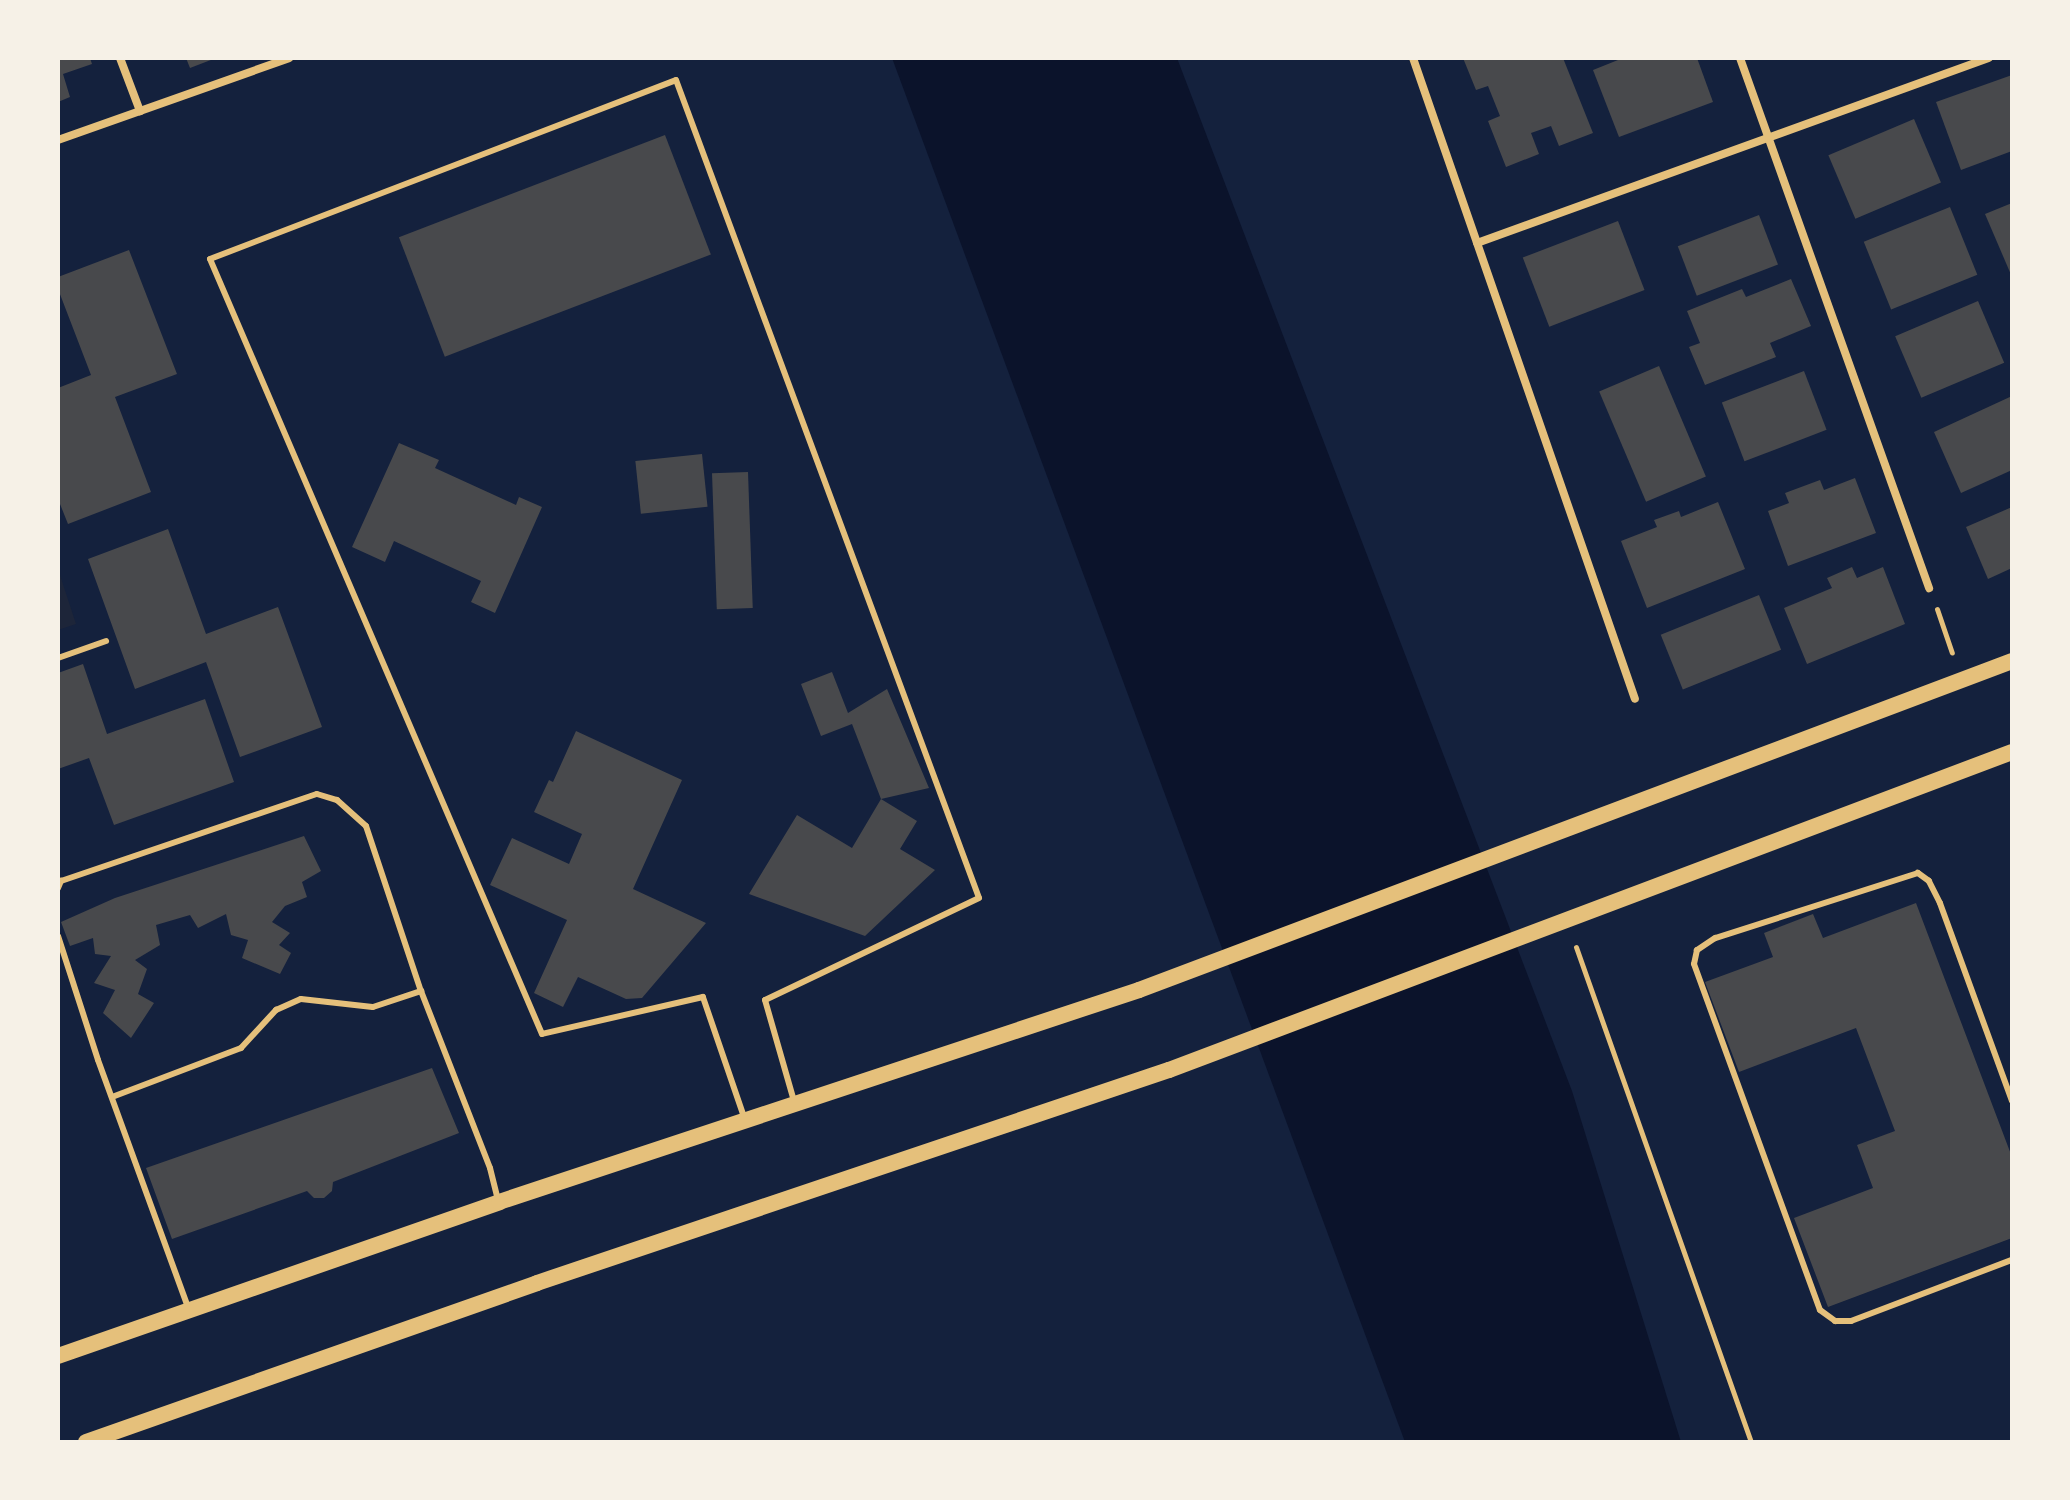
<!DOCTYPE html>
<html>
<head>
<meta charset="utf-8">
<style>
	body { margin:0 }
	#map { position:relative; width:2070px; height:1500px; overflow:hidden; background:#14213d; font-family:"Fira Sans",sans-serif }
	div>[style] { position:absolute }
	.green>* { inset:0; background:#1d2539 }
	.water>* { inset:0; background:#0b132b }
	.building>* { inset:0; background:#48494c; transform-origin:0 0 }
	.path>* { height:5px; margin:-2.5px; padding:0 2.5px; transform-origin:2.5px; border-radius:2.5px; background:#e5c07b }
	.service>* { height:6px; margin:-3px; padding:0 3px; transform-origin:3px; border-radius:3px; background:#e5c07b }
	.minor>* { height:8px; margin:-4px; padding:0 4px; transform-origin:4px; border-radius:4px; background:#e5c07b }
	.secondary>* { height:16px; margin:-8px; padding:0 8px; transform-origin:8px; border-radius:8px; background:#e5c07b }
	span { translate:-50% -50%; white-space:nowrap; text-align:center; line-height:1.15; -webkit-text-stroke:8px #f6f1e7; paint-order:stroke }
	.frame { position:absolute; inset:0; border:60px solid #f6f1e7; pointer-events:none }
</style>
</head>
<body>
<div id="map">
	<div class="green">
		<div style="clip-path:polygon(58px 569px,76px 624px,58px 630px)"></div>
	</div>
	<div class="water">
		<div style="clip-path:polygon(892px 58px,1177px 58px,1572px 1091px,1681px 1442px,1405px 1442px)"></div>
	</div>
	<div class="building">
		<div style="clip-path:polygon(58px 58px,90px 58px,92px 64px,63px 74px,70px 97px,58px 102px)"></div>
		<div style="clip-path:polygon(186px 58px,216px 58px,190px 68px)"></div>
		<div style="clip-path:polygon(1463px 58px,1563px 58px,1593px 133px,1559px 146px,1551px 126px,1531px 133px,1539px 154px,1506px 167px,1488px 121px,1500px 116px,1488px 86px,1476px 90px)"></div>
		<div style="clip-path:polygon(1623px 58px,1697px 58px,1713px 102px,1619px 137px,1593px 70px)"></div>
		<div style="clip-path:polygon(2012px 75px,2012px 151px,1961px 170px,1936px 102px)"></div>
		<div style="left:1914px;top:119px;width:69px;height:93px;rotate:67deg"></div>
		<div style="left:665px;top:135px;width:128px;height:285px;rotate:69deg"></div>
		<div style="clip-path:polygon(2012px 203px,2012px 277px,1985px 214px)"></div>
		<div style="left:1950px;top:207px;width:73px;height:93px;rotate:68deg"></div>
		<div style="left:1759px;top:215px;width:53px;height:87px;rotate:69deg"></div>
		<div style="left:1618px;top:221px;width:74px;height:102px;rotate:69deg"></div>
		<div style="clip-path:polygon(129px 250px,177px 374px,115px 397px,151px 492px,68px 524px,58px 499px,58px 388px,91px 375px,58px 289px,58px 277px)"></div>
		<div style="clip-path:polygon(1791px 279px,1811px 326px,1770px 343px,1776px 357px,1705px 385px,1689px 347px,1700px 343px,1687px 311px,1742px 289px,1746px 297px)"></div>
		<div style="left:1978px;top:301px;width:67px;height:90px;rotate:67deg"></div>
		<div style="left:1659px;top:366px;width:120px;height:65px;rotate:67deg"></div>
		<div style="left:1804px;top:371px;width:63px;height:88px;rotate:69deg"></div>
		<div style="clip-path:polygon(2012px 396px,2012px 470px,1961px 493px,1934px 432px)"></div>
		<div style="clip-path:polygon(399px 443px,439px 460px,435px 468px,516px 505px,519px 497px,542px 507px,495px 613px,471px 602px,481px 581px,394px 541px,385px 562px,352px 547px)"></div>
		<div style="left:702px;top:454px;width:53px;height:67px;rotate:84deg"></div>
		<div style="left:748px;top:472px;width:136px;height:36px;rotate:88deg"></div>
		<div style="clip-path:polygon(1855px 478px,1876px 533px,1788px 566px,1768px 511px,1789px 503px,1785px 493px,1820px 480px,1824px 490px)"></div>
		<div style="clip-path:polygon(1718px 502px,1745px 569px,1647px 608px,1621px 541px,1657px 527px,1654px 520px,1679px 511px,1681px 517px)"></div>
		<div style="clip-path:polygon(2012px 507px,2012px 568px,1988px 579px,1966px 527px)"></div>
		<div style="clip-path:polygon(168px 529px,206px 634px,278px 607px,322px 727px,240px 757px,206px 662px,135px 689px,88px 559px)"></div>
		<div style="clip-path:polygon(1852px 567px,1857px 578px,1883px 567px,1905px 624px,1807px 664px,1784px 608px,1832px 588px,1827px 578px)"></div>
		<div style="left:1759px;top:595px;width:59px;height:106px;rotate:68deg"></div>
		<div style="clip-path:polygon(83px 664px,107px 734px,205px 699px,234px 782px,114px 825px,89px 758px,58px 769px,58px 673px)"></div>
		<div style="clip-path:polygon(832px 672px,848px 713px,887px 689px,929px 788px,881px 799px,852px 724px,821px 736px,801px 684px)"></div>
		<div style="clip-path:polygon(576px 731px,682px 780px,633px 889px,706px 923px,642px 998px,626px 999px,578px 977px,563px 1007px,534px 993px,567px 920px,490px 885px,512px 838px,569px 864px,582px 834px,534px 812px,549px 780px,553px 782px)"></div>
		<div style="clip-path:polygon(881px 799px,917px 821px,900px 849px,935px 870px,865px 936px,749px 894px,797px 815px,852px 848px)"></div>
		<div style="clip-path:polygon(304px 836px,321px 871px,302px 882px,307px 897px,285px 906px,272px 922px,290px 933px,279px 945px,291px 953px,280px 974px,242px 958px,248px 940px,231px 935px,226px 914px,198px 928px,190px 915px,156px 925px,160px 945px,135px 960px,147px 969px,138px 994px,154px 1003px,131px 1038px,103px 1013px,115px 990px,94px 983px,111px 956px,95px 954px,93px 938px,70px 946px,61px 922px,115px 898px)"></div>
		<div style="clip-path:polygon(1916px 903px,2012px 1157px,2012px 1238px,1828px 1307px,1794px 1218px,1873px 1188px,1857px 1145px,1895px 1131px,1856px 1028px,1739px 1072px,1705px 982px,1773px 957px,1764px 933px,1813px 914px,1823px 938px)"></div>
		<div style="clip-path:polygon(432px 1068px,459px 1133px,333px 1182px,332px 1191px,324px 1198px,314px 1198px,307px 1191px,172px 1239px,146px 1168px)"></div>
	</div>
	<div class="path">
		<div style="left:1937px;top:609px;width:46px;rotate:71.2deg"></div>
		<div style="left:1576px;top:947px;width:525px;rotate:70.53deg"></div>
	</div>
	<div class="service">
		<div style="left:58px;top:658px;width:51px;rotate:-19.5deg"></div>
		<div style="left:58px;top:888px;width:8px;rotate:-67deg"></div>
		<div style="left:61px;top:881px;width:270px;rotate:-18.8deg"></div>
		<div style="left:317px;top:794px;width:21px;rotate:17deg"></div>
		<div style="left:337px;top:800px;width:39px;rotate:42deg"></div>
		<div style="left:366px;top:826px;width:174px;rotate:71.6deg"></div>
		<div style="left:421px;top:991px;width:190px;rotate:68.7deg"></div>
		<div style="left:490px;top:1168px;width:34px;rotate:76deg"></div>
		<div style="left:58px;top:936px;width:130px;rotate:72.1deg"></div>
		<div style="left:98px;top:1060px;width:263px;rotate:70deg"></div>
		<div style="left:112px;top:1097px;width:138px;rotate:-20.8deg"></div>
		<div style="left:241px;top:1048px;width:52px;rotate:-47.4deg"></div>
		<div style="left:276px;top:1010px;width:27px;rotate:-24deg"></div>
		<div style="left:301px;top:999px;width:72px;rotate:6.3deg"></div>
		<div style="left:373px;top:1007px;width:51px;rotate:-18.4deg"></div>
		<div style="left:2012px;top:1101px;width:211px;rotate:-110deg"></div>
		<div style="left:1940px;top:903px;width:25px;rotate:-117deg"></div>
		<div style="left:1929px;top:881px;width:14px;rotate:-144deg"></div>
		<div style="left:1918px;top:873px;width:213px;rotate:162.2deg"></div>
		<div style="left:1715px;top:938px;width:22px;rotate:146deg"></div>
		<div style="left:1697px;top:950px;width:14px;rotate:102deg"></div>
		<div style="left:1694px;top:964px;width:368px;rotate:70deg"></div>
		<div style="left:1820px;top:1310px;width:19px;rotate:36deg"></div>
		<div style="left:1835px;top:1321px;width:16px"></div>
		<div style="left:1851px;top:1321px;width:172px;rotate:-20.8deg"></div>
		<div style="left:744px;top:1117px;width:127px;rotate:-108.9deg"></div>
		<div style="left:703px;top:997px;width:165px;rotate:167.1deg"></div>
		<div style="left:542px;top:1034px;width:843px;rotate:-113.19deg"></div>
		<div style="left:210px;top:259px;width:499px;rotate:-21deg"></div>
		<div style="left:676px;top:80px;width:872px;rotate:69.67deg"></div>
		<div style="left:979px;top:898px;width:237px;rotate:154.5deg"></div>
		<div style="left:765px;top:1000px;width:105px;rotate:74deg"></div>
	</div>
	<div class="minor">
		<div style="left:120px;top:58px;width:57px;rotate:69.3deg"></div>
		<div style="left:1413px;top:58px;width:678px;rotate:70.9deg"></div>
		<div style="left:1740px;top:58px;width:563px;rotate:70.37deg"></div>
		<div style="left:58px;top:140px;width:245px;rotate:-19.5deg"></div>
		<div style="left:1477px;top:243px;width:544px;rotate:-19.87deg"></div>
	</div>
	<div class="secondary">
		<div style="left:58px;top:1356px;width:467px;rotate:-19.2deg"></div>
		<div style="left:499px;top:1202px;width:674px;rotate:-18.33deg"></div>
		<div style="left:1139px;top:990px;width:933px;rotate:-20.65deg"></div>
		<div style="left:86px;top:1442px;width:478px;rotate:-19.4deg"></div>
		<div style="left:537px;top:1283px;width:667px;rotate:-18.63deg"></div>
		<div style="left:1169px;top:1070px;width:901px;rotate:-20.67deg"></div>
	</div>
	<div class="frame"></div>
</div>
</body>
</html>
